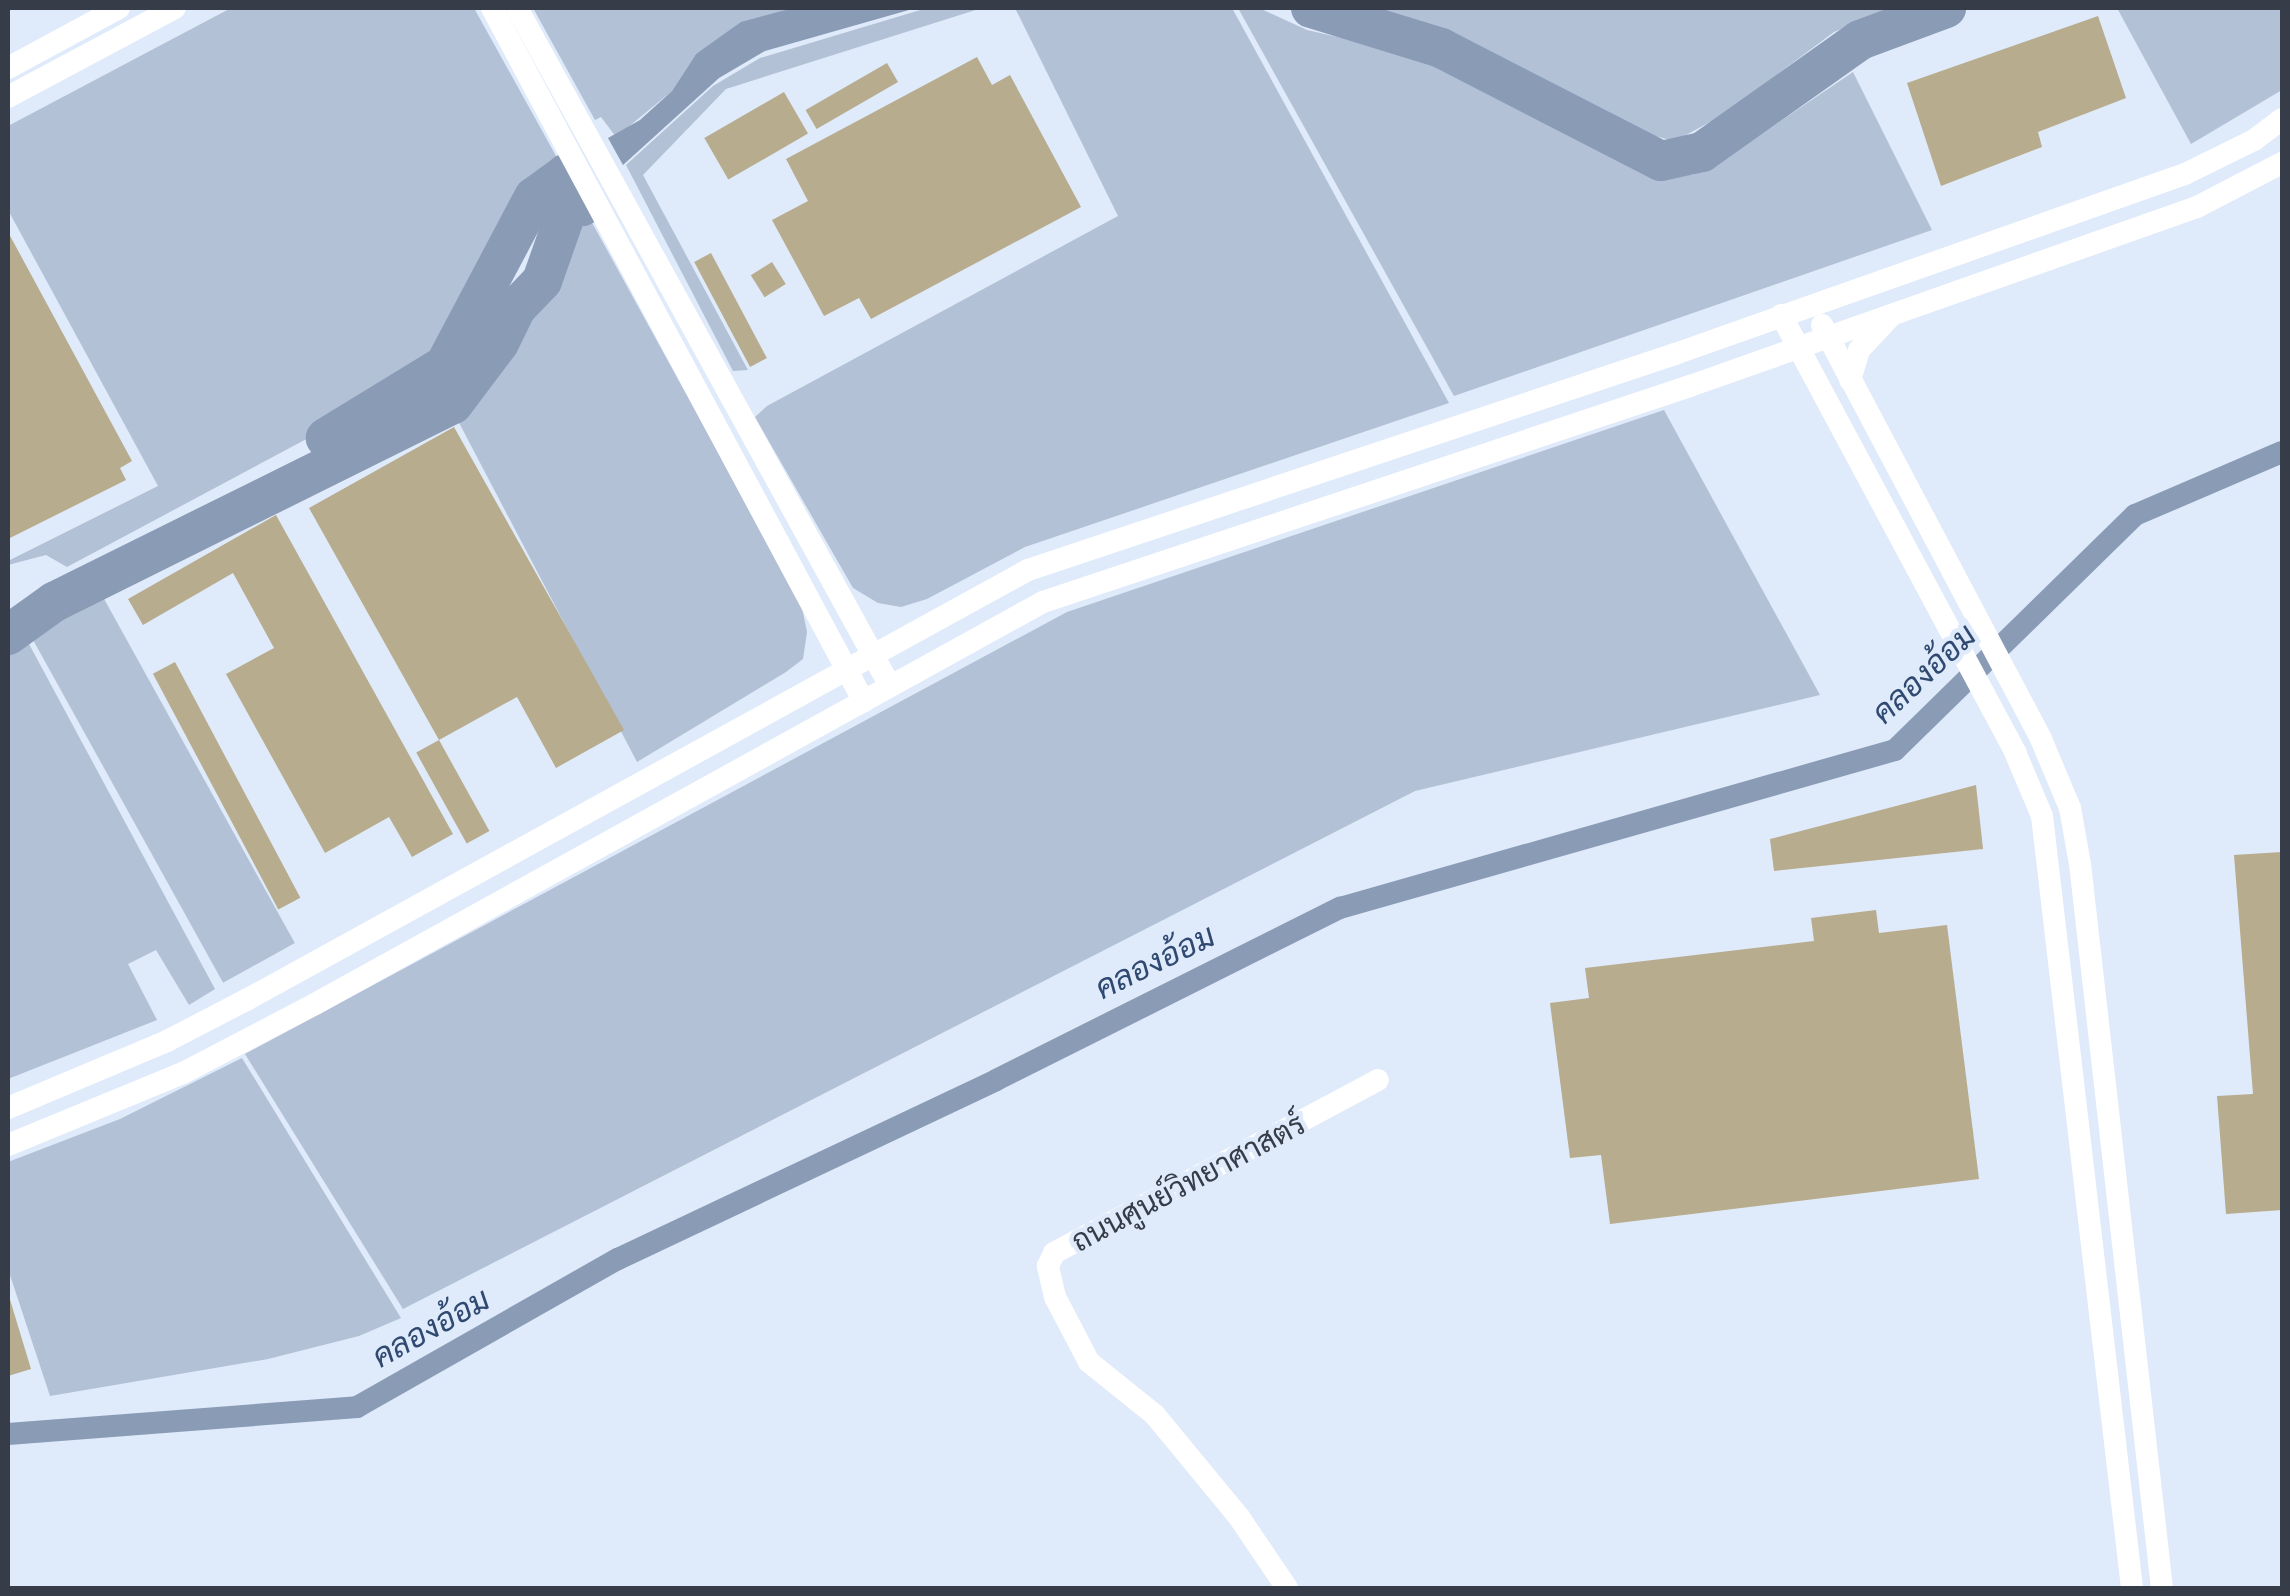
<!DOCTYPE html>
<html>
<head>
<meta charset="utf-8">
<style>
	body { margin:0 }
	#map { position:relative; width:2290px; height:1596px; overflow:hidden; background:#dfeafa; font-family:"Asap Condensed",Sarabun,sans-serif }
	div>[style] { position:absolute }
	.green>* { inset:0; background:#b3c1d6; transform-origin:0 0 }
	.water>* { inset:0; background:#8a9bb6 }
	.canal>* { height:22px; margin:-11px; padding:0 11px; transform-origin:11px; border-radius:11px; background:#8a9bb6 }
	.river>* { height:40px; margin:-20px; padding:0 20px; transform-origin:20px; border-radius:20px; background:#8a9bb6 }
	.building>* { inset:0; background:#b7ac8d; transform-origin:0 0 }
	.minor>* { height:22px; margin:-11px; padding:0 11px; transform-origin:11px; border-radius:11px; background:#fff }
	span { translate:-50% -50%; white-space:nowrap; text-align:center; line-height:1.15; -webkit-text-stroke:9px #dfeafa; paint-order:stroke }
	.street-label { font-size:30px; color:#363d48 }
	.water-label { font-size:32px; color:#2f4970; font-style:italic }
	.frame { position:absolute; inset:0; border:10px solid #363d48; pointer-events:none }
</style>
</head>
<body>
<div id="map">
	<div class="green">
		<div style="clip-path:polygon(231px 8px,474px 8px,566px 174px,534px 197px,445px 365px,67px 567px,46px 555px,8px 565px,8px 561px,158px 486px,8px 210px,8px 126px)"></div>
		<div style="clip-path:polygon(533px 8px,786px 8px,787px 9px,696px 54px,672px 91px,616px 137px,601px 117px,595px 120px)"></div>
		<div style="clip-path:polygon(927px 8px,982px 8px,726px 89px,643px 175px,748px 370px,733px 371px,626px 165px,713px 86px,760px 58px)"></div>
		<div style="clip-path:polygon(1015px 8px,1232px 8px,1449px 403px,1025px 547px,927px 599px,901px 607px,878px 603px,853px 588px,755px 417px,767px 406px,1118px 216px)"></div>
		<div style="clip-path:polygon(1238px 8px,1259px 8px,1307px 30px,1447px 62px,1639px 171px,1692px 175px,1735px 152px,1853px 72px,1932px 230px,1454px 396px)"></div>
		<div style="clip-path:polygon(1363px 8px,1400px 9px,1892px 8px,1834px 32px,1721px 116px,1675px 141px,1646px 134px,1454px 36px)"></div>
		<div style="clip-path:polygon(2117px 8px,2282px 8px,2282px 90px,2191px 144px)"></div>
		<div style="clip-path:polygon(584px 208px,801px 603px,807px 632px,803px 659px,786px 672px,637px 762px,456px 417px,472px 378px,499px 343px,516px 308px,542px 281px,567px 211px)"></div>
		<div style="clip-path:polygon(1664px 410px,1820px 695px,1415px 791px,403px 1309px,245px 1054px,1067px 612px)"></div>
		<div style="left:98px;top:588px;width:406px;height:82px;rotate:61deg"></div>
		<div style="clip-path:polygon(22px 631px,215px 989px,189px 1005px,156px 950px,128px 964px,157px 1020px,8px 1079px,8px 641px)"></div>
		<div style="clip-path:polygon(242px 1058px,401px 1318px,359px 1336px,268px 1359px,50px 1396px,8px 1269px,8px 1162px,120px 1119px)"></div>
	</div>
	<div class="water">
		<div style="clip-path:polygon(793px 8px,916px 8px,765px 51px,719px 78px,623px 165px,608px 138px,640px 120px,672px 91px,696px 54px,741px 22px)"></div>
		<div style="clip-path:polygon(1286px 8px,1349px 8px,1441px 48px)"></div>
	</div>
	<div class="canal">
		<div style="left:8px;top:1434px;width:350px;rotate:-4.4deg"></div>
		<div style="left:357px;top:1407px;width:300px;rotate:-29.6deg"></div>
		<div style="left:618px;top:1259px;width:418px;rotate:-25.3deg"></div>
		<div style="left:996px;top:1080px;width:385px;rotate:-26.6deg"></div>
		<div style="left:1340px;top:908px;width:577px;rotate:-15.89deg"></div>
		<div style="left:1895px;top:750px;width:336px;rotate:-44.4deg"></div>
		<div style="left:2135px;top:515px;width:160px;rotate:-23.2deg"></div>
	</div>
	<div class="river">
		<div style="left:1311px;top:8px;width:136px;rotate:17.1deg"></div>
		<div style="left:1441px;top:48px;width:247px;rotate:27.2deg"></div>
		<div style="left:1661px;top:161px;width:42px;rotate:-12.4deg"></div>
		<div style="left:1702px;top:152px;width:194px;rotate:-35.3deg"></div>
		<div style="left:1860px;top:40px;width:92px;rotate:-20.4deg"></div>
		<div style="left:8px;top:635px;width:57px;rotate:-35.7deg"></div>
		<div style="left:54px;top:602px;width:445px;rotate:-26.4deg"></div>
		<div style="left:453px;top:404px;width:76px;rotate:-53deg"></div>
		<div style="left:499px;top:343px;width:39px;rotate:-64deg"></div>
		<div style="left:516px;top:308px;width:37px;rotate:-46deg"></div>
		<div style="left:542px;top:281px;width:78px;rotate:-70.6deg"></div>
		<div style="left:568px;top:207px;width:14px;rotate:-4deg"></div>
		<div style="left:582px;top:206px;width:36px;rotate:-117deg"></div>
		<div style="left:566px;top:174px;width:39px;rotate:144deg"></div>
		<div style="left:534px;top:197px;width:190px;rotate:117.9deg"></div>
		<div style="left:445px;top:365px;width:140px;rotate:148.5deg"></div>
	</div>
	<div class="building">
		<div style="clip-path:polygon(2098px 16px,2126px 98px,2038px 132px,2042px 147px,1941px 186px,1907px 83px)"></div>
		<div style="clip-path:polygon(977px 57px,992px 85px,1010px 75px,1081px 207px,871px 319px,859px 298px,824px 316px,772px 220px,808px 201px,786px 159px)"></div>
		<div style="left:887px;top:63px;width:22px;height:94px;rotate:60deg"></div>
		<div style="left:784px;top:92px;width:48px;height:92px;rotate:60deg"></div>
		<div style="clip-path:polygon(8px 232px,132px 461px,120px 468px,126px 480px,8px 539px)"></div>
		<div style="left:711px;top:253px;width:119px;height:19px;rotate:62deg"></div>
		<div style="left:772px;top:262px;width:26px;height:25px;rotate:58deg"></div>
		<div style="clip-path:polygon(454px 427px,624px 730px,556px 768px,517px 697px,439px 740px,309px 508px)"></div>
		<div style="clip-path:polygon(276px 515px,453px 834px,412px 857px,389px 817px,325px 853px,226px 674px,274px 648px,233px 573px,143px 625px,128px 599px)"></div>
		<div style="left:175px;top:662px;width:267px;height:25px;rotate:62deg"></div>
		<div style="left:439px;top:740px;width:104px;height:26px;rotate:61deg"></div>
		<div style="clip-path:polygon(1976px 785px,1983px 849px,1774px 871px,1770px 839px)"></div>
		<div style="clip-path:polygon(2282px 852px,2282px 1210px,2226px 1214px,2217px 1096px,2253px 1094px,2234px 855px)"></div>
		<div style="clip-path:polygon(1876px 910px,1879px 933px,1947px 925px,1979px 1179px,1610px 1224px,1601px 1155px,1570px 1158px,1550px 1003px,1589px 998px,1585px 968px,1814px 941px,1811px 918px)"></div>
		<div style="clip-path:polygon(8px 1293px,31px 1369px,8px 1376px)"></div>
	</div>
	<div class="minor">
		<div style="left:492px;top:8px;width:787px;rotate:61.81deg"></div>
		<div style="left:517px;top:8px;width:774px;rotate:61.18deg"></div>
		<div style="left:8px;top:68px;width:126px;rotate:-28.4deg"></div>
		<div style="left:8px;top:97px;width:189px;rotate:-28.1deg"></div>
		<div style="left:1781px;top:315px;width:496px;rotate:61.8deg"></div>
		<div style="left:2015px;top:752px;width:69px;rotate:67.1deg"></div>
		<div style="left:2042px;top:816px;width:777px;rotate:83.35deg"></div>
		<div style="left:1822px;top:325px;width:468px;rotate:62.1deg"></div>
		<div style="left:2041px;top:739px;width:75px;rotate:67.2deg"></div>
		<div style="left:2070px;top:808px;width:57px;rotate:79.9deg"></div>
		<div style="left:2080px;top:864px;width:729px;rotate:83.54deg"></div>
		<div style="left:1850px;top:380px;width:31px;rotate:-73deg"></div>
		<div style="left:1859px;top:350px;width:45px;rotate:-46.8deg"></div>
		<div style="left:8px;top:1108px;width:173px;rotate:-22.8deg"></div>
		<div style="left:167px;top:1041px;width:91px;rotate:-27.4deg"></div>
		<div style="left:248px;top:999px;width:890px;rotate:-28.81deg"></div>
		<div style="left:1028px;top:570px;width:682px;rotate:-18.46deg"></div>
		<div style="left:1675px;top:354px;width:541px;rotate:-19.44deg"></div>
		<div style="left:2185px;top:174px;width:77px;rotate:-26.2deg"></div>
		<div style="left:2254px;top:140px;width:35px;rotate:-37deg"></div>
		<div style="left:8px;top:1145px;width:189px;rotate:-22.4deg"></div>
		<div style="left:183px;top:1073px;width:149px;rotate:-27.6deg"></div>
		<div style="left:315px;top:1004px;width:832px;rotate:-28.91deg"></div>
		<div style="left:1043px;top:602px;width:682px;rotate:-18.46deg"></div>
		<div style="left:1690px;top:386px;width:538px;rotate:-19.45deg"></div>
		<div style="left:2197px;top:207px;width:96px;rotate:-27.4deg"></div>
		<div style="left:1287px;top:1588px;width:86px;rotate:-124.1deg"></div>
		<div style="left:1239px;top:1517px;width:132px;rotate:-129.5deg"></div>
		<div style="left:1155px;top:1415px;width:85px;rotate:-141.2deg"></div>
		<div style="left:1089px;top:1362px;width:73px;rotate:-117.6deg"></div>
		<div style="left:1055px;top:1297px;width:32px;rotate:-103deg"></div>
		<div style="left:1048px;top:1266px;width:14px;rotate:-65deg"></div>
		<div style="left:1054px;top:1253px;width:367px;rotate:-28.1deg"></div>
	</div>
	<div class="street-label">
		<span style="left:1188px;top:1182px;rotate:-28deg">ถนนศูนย์วิทยาศาสตร์</span>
	</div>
	<div class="water-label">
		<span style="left:1924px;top:674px;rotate:-43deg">คลองอ้อม</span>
		<span style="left:1155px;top:962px;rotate:-26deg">คลองอ้อม</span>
		<span style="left:431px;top:1328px;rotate:-29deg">คลองอ้อม</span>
	</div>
	<div class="frame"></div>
</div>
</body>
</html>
